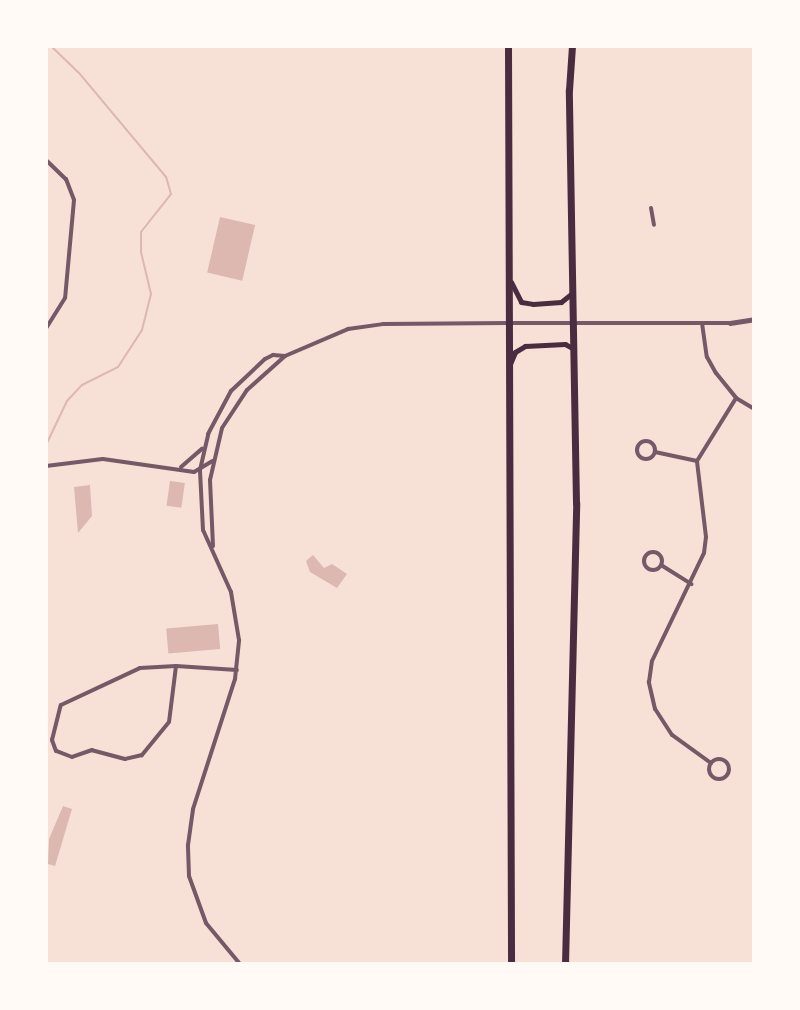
<!DOCTYPE html>
<html>
<head>
<meta charset="utf-8">
<style>
	body { margin:0 }
	#map { position:relative; width:800px; height:1010px; overflow:hidden; background:#f7e1d7; font-family:"Crimson Pro",serif }
	div>[style] { position:absolute }
	.water>* { inset:0; background:#dcb8b0; transform-origin:0 0 }
	.stream>* { height:2px; margin:-1px; padding:0 1px; transform-origin:1px; border-radius:1px; background:#dcb8b0 }
	.minor>* { height:4px; margin:-2px; padding:0 2px; transform-origin:2px; border-radius:2px; background:#755966 }
	.minor>.ring { margin:-2px; padding:0; box-sizing:content-box; background:none; border:4px solid #755966; border-radius:50% }
	.tertiary>* { height:4.5px; margin:-2.25px; padding:0 2.25px; transform-origin:2.25px; border-radius:2.25px; background:#755966 }
	.secondary>* { height:5px; margin:-2.5px; padding:0 2.5px; transform-origin:2.5px; border-radius:2.5px; background:#4a2c40 }
	.trunk>* { height:7px; margin:-3.5px; padding:0 3.5px; transform-origin:3.5px; border-radius:3.5px; background:#4a2c40 }
	span { translate:-50% -50%; white-space:nowrap; text-align:center; line-height:1.15; -webkit-text-stroke:4.5px #fffaf5; paint-order:stroke }
	.frame { position:absolute; inset:0; border:48px solid #fffaf5; pointer-events:none }
</style>
</head>
<body>
<div id="map">
	<div class="water">
		<div style="left:220px;top:217px;width:36px;height:57px;rotate:13deg"></div>
		<div style="left:170px;top:481px;width:15px;height:25px;rotate:8deg"></div>
		<div style="clip-path:polygon(90px 485px,92px 516px,78px 533px,74px 487px)"></div>
		<div style="clip-path:polygon(313px 555px,324px 568px,332px 564px,347px 574px,337px 588px,310px 572px,306px 561px)"></div>
		<div style="left:218px;top:624px;width:25px;height:52px;rotate:85deg"></div>
		<div style="clip-path:polygon(63px 806px,72px 809px,55px 866px,48px 864px,49px 839px)"></div>
	</div>
	<div class="stream">
		<div style="left:46px;top:445px;width:49px;rotate:-64.5deg"></div>
		<div style="left:67px;top:401px;width:22px;rotate:-47deg"></div>
		<div style="left:82px;top:385px;width:40px;rotate:-26.6deg"></div>
		<div style="left:118px;top:367px;width:44px;rotate:-57deg"></div>
		<div style="left:142px;top:330px;width:37px;rotate:-76deg"></div>
		<div style="left:151px;top:294px;width:43px;rotate:-103.4deg"></div>
		<div style="left:141px;top:252px;width:20px;rotate:-90deg"></div>
		<div style="left:141px;top:232px;width:48px;rotate:-51.7deg"></div>
		<div style="left:171px;top:194px;width:18px;rotate:-106deg"></div>
		<div style="left:166px;top:177px;width:136px;rotate:-129.9deg"></div>
		<div style="left:79px;top:73px;width:39px;rotate:-136deg"></div>
	</div>
	<div class="minor">
		<div style="left:46px;top:160px;width:28px;rotate:44deg"></div>
		<div style="left:66px;top:179px;width:22px;rotate:69deg"></div>
		<div style="left:74px;top:200px;width:98px;rotate:95.2deg"></div>
		<div style="left:65px;top:298px;width:36px;rotate:122deg"></div>
		<div style="left:651px;top:208px;width:17px;rotate:80deg"></div>
		<div style="left:702px;top:323px;width:34px;rotate:82deg"></div>
		<div style="left:707px;top:357px;width:18px;rotate:61deg"></div>
		<div style="left:716px;top:373px;width:32px;rotate:51deg"></div>
		<div style="left:736px;top:398px;width:21px;rotate:31deg"></div>
		<div class="ring" style="left:637px;top:441px;width:14px;height:14px"></div>
		<div style="left:655px;top:452px;width:43px;rotate:12.1deg"></div>
		<div style="left:46px;top:466px;width:57px;rotate:-7deg"></div>
		<div style="left:103px;top:459px;width:92px;rotate:8.1deg"></div>
		<div style="left:194px;top:472px;width:21px;rotate:-31deg"></div>
		<div style="left:181px;top:467px;width:28px;rotate:-41deg"></div>
		<div style="left:213px;top:546px;width:66px;rotate:-92.6deg"></div>
		<div style="left:210px;top:480px;width:53px;rotate:-77deg"></div>
		<div style="left:222px;top:428px;width:45px;rotate:-56.7deg"></div>
		<div style="left:247px;top:390px;width:51px;rotate:-41.8deg"></div>
		<div style="left:285px;top:356px;width:69px;rotate:-23.2deg"></div>
		<div style="left:348px;top:329px;width:35px;rotate:-8deg"></div>
		<div style="left:383px;top:324px;width:125px;rotate:-0.5deg"></div>
		<div class="ring" style="left:644px;top:552px;width:14px;height:14px"></div>
		<div style="left:661px;top:565px;width:36px;rotate:32deg"></div>
		<div style="left:176px;top:666px;width:56px;rotate:97.1deg"></div>
		<div style="left:169px;top:722px;width:43px;rotate:129.3deg"></div>
		<div style="left:142px;top:755px;width:17px;rotate:167deg"></div>
		<div style="left:125px;top:759px;width:34px;rotate:-165deg"></div>
		<div style="left:92px;top:750px;width:21px;rotate:161deg"></div>
		<div style="left:72px;top:757px;width:17px;rotate:-159deg"></div>
		<div style="left:56px;top:751px;width:12px;rotate:-110deg"></div>
		<div style="left:52px;top:740px;width:36px;rotate:-76deg"></div>
		<div style="left:61px;top:705px;width:87px;rotate:-25.1deg"></div>
		<div style="left:140px;top:668px;width:36px;rotate:-3deg"></div>
		<div style="left:176px;top:666px;width:61px;rotate:3.8deg"></div>
		<div class="ring" style="left:709px;top:759px;width:16px;height:16px"></div>
		<div style="left:711px;top:763px;width:48px;rotate:-144.3deg"></div>
		<div style="left:672px;top:735px;width:31px;rotate:-123deg"></div>
		<div style="left:655px;top:709px;width:28px;rotate:-103deg"></div>
		<div style="left:649px;top:682px;width:21px;rotate:-82deg"></div>
		<div style="left:652px;top:661px;width:120px;rotate:-64.3deg"></div>
		<div style="left:704px;top:553px;width:16px;rotate:-83deg"></div>
		<div style="left:706px;top:537px;width:77px;rotate:-96.8deg"></div>
		<div style="left:697px;top:461px;width:74px;rotate:-58.2deg"></div>
		<div style="left:240px;top:964px;width:53px;rotate:-129.7deg"></div>
		<div style="left:206px;top:923px;width:50px;rotate:-109.9deg"></div>
		<div style="left:189px;top:876px;width:31px;rotate:-92deg"></div>
		<div style="left:188px;top:845px;width:36px;rotate:-82deg"></div>
		<div style="left:193px;top:809px;width:137px;rotate:-72.1deg"></div>
		<div style="left:235px;top:679px;width:39px;rotate:-84deg"></div>
		<div style="left:239px;top:640px;width:49px;rotate:-99.5deg"></div>
		<div style="left:231px;top:592px;width:68px;rotate:-114.3deg"></div>
		<div style="left:203px;top:530px;width:60px;rotate:-92.9deg"></div>
		<div style="left:200px;top:470px;width:37px;rotate:-77deg"></div>
		<div style="left:208px;top:434px;width:49px;rotate:-61.9deg"></div>
		<div style="left:231px;top:391px;width:47px;rotate:-43.3deg"></div>
		<div style="left:265px;top:359px;width:9px;rotate:-27deg"></div>
		<div style="left:273px;top:355px;width:12px;rotate:5deg"></div>
	</div>
	<div class="tertiary">
		<div style="left:508px;top:323px;width:222px"></div>
		<div style="left:730px;top:323px;width:24px;rotate:-9deg"></div>
	</div>
	<div class="secondary">
		<div style="left:511px;top:282px;width:22px;rotate:63deg"></div>
		<div style="left:521px;top:302px;width:12px;rotate:9deg"></div>
		<div style="left:533px;top:304px;width:28px;rotate:-4deg"></div>
		<div style="left:561px;top:302px;width:14px;rotate:-39deg"></div>
		<div style="left:510px;top:364px;width:13px;rotate:-67deg"></div>
		<div style="left:515px;top:352px;width:12px;rotate:-31deg"></div>
		<div style="left:525px;top:346px;width:40px;rotate:-2.9deg"></div>
		<div style="left:565px;top:344px;width:10px;rotate:29deg"></div>
	</div>
	<div class="trunk">
		<div style="left:508px;top:46px;width:918px;rotate:89.81deg"></div>
		<div style="left:565px;top:964px;width:461px;rotate:-88.6deg"></div>
		<div style="left:576px;top:503px;width:413px;rotate:-91deg"></div>
		<div style="left:569px;top:90px;width:44px;rotate:-86.1deg"></div>
	</div>
	<div class="frame"></div>
</div>
</body>
</html>
